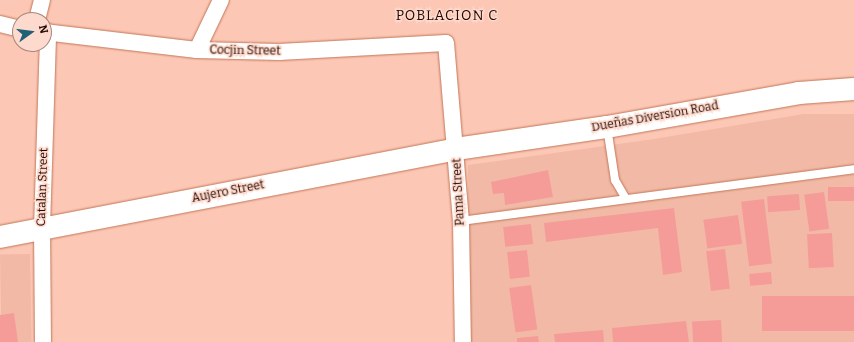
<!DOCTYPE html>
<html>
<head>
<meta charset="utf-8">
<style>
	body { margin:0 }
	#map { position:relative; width:854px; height:342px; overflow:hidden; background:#fcc8b5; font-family:Bitter,serif }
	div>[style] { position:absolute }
	.built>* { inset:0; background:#f2baa6; transform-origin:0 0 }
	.building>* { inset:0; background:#f59c99; transform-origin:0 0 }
	.roads { filter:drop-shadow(0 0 1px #c47658) drop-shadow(0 0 1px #c47658) }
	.lane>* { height:8px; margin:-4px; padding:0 4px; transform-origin:4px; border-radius:4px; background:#fff }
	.street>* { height:16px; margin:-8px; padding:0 8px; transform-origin:8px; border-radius:8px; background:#fff }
	.secondary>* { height:22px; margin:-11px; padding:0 11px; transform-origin:11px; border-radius:11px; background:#fff }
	span { translate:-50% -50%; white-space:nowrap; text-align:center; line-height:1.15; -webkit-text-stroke:3px #fddacd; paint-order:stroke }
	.street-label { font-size:12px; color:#260801 }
	.quarter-label { font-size:14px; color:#260801; letter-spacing:1px }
	.north { position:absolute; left:12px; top:12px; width:40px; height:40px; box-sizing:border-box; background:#fddacd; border:1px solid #a7867b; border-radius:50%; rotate:76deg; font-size:11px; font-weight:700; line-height:16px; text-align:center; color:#260801 }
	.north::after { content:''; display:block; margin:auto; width:14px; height:18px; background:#1f6175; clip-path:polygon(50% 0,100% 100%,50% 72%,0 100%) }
</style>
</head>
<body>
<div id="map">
	<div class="built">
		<div style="clip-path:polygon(803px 114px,854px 114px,854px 342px,469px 342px,468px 165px,654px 139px)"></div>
		<div style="left:30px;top:254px;width:88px;height:30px;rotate:89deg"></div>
	</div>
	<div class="building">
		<div style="clip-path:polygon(548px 170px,553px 197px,505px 205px,504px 193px,493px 194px,491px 182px)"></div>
		<div style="left:854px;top:187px;width:14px;height:26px;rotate:90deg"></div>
		<div style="left:824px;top:192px;width:37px;height:20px;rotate:82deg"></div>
		<div style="left:799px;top:194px;width:16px;height:32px;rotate:86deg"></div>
		<div style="left:764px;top:199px;width:65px;height:23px;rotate:83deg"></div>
		<div style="clip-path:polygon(674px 208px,682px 272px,663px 275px,658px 228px,546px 242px,544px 223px)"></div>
		<div style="left:738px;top:215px;width:29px;height:35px;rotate:82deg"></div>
		<div style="left:531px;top:224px;width:20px;height:28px;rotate:84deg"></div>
		<div style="left:832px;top:233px;width:34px;height:25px;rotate:87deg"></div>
		<div style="left:725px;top:249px;width:40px;height:19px;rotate:83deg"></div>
		<div style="left:527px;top:250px;width:27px;height:20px;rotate:84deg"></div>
		<div style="left:771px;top:272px;width:12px;height:22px;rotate:85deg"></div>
		<div style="left:531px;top:285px;width:45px;height:22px;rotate:82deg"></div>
		<div style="left:854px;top:296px;width:35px;height:92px;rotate:90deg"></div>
		<div style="clip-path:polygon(14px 313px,18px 342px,0 342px,0 315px)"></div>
		<div style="left:721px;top:320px;width:22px;height:29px;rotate:87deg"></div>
		<div style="clip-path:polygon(686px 321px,689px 342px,613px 342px,612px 328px)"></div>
		<div style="clip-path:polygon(603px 330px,604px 342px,555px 342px,554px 334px)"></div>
		<div style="clip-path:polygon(538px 336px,539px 342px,517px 342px,517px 338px)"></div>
	</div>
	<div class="roads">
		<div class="lane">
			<div style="left:607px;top:127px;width:54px;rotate:81.4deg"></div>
			<div style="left:615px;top:180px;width:20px;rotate:60deg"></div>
			<div style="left:461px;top:221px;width:396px;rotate:-7.5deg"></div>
		</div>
		<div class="street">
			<div style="left:37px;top:20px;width:21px;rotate:-76deg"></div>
			<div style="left:0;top:24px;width:21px;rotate:14deg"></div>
			<div style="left:44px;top:32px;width:154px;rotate:6.7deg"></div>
			<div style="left:197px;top:50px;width:82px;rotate:1.4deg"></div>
			<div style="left:279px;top:52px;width:167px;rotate:-3.1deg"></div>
			<div style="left:446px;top:43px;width:179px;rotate:85.2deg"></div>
			<div style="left:461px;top:221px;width:121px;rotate:89.1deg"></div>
			<div style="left:197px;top:50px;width:55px;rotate:-64.4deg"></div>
			<div style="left:43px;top:342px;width:114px;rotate:-90.5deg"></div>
			<div style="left:42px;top:228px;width:196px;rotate:-88.2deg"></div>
		</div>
		<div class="secondary">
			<div style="left:0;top:237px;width:464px;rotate:-10.9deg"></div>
			<div style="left:456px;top:149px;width:153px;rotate:-8.3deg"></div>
			<div style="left:607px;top:127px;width:195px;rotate:-10deg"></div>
			<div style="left:799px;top:93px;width:55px;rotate:-4.2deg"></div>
		</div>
	</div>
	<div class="street-label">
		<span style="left:245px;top:51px;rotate:1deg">Cocjin Street</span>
		<span style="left:655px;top:117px;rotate:-10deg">Dueñas Diversion Road</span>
		<span style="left:43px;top:187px;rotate:-88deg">Catalan Street</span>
		<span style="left:228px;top:192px;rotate:-11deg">Aujero Street</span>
		<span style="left:459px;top:192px;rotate:-93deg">Pama Street</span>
	</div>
	<div class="quarter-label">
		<span style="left:447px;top:16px">POBLACION C</span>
	</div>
	<div class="north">N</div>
</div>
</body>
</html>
